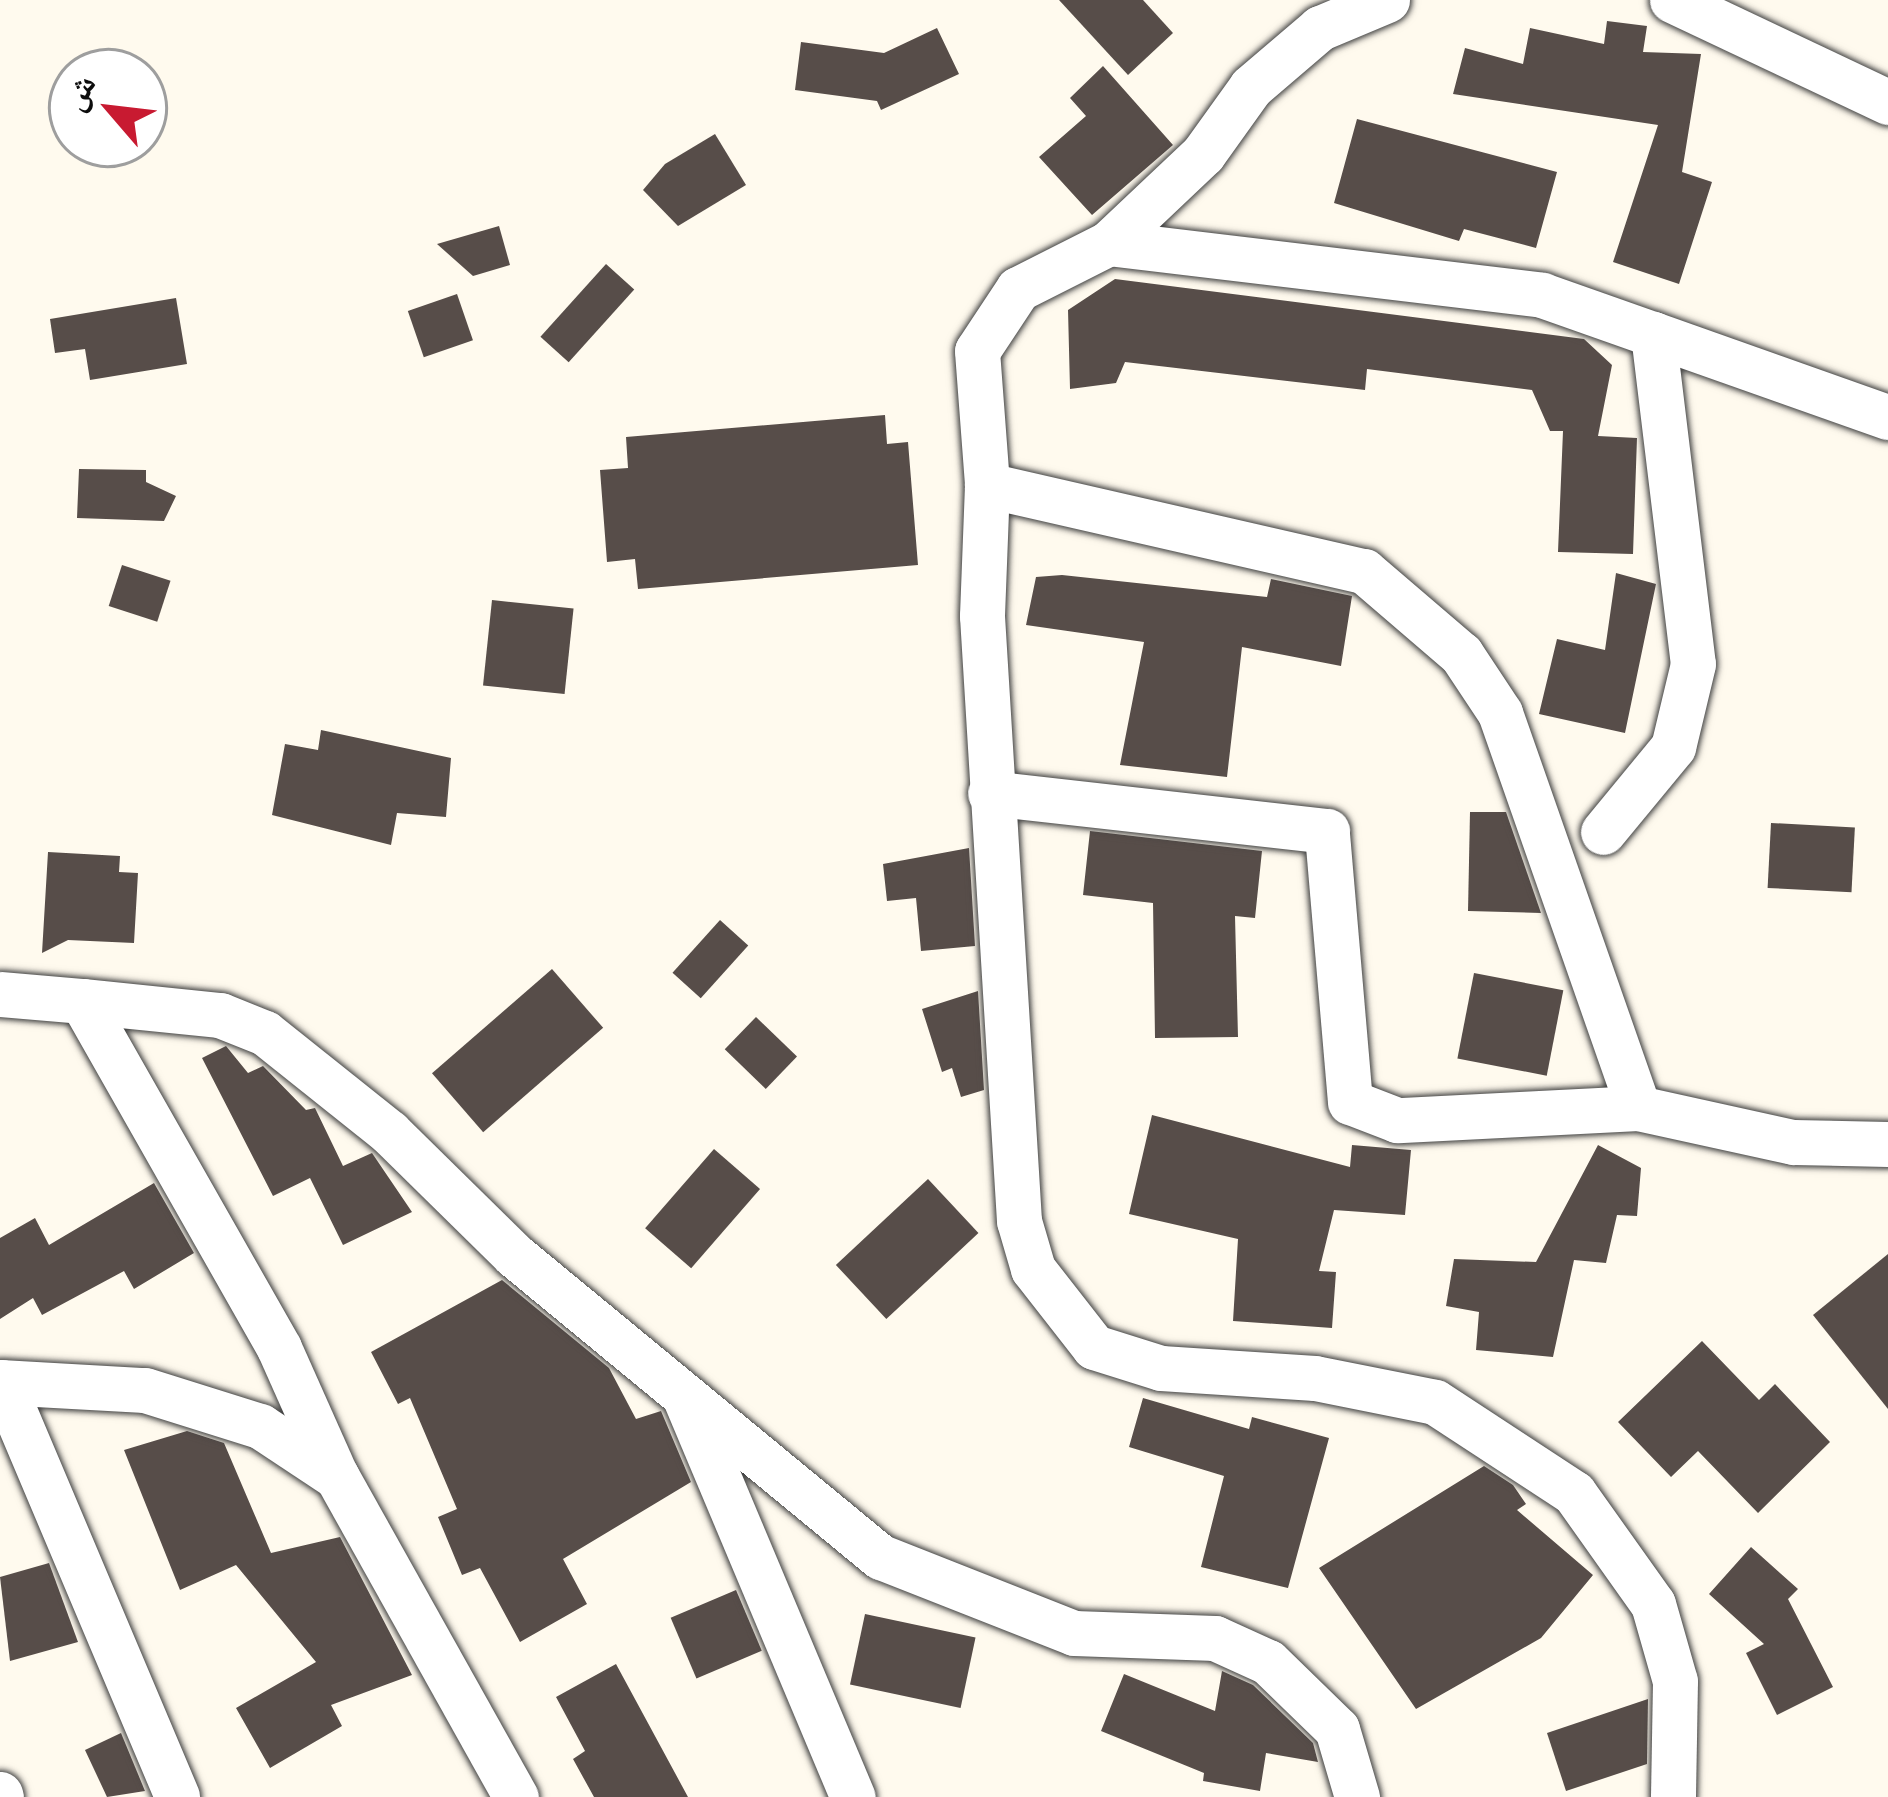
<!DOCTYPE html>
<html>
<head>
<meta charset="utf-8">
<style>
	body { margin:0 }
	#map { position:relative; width:1888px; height:1797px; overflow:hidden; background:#fffaee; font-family:"Roboto Serif","Noto Naskh Arabic",serif }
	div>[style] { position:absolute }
	.building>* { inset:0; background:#574d49; transform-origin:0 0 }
	.roads { filter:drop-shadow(0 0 3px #404040) drop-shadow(0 0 3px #404040) }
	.minor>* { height:45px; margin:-22.5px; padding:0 22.5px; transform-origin:22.5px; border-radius:22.5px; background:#fff }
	span { translate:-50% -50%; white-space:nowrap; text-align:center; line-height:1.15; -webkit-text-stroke:12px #fff; paint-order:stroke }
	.north { position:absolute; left:48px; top:48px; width:120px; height:120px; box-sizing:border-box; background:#fff; border:3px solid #9e9e9e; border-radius:50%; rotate:298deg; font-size:33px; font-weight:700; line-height:48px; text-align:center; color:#0d0d0d }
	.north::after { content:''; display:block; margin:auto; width:42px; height:54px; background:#c81a31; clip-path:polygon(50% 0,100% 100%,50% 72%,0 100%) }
</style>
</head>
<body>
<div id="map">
	<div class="building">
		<div style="clip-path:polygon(1059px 0,1143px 0,1173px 33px,1128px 75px)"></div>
		<div style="clip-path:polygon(1607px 21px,1647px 26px,1643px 52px,1701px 54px,1682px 172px,1712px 182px,1679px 284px,1613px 262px,1658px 125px,1453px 94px,1465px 48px,1523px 64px,1530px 28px,1604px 44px)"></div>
		<div style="clip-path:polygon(937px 28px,959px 74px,881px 110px,877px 101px,795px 90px,801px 42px,884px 53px)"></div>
		<div style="clip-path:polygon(1103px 66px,1173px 145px,1092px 215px,1039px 157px,1086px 116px,1070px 98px)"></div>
		<div style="clip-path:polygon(1357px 119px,1557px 172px,1536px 248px,1464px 229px,1459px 241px,1334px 203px)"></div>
		<div style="clip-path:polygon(715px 134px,746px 185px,678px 226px,643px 190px,665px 164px)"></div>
		<div style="clip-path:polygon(499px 226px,510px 265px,473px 276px,437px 244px)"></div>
		<div style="left:606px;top:264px;width:38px;height:98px;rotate:42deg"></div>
		<div style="clip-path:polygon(1115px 279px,1584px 339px,1612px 365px,1598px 436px,1637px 438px,1633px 554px,1558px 552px,1563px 431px,1550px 431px,1532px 390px,1367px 369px,1365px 390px,1125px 362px,1116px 383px,1070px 389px,1068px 310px)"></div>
		<div style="left:457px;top:294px;width:49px;height:52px;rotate:71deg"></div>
		<div style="clip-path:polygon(176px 298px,187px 364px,90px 380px,85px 349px,55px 353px,50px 319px)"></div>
		<div style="clip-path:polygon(885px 415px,887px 444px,908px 442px,918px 565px,638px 589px,635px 559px,607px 562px,600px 470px,628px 468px,626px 437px)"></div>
		<div style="clip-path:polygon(79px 469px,146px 470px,146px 482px,176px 496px,164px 521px,77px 518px)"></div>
		<div style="left:122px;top:565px;width:51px;height:43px;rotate:18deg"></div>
		<div style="clip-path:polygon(1616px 573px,1656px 584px,1625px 733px,1539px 714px,1557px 639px,1605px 650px)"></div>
		<div style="clip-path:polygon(1062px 575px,1267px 597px,1271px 579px,1352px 596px,1341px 666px,1242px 647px,1227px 777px,1120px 765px,1144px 642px,1026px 625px,1036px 577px)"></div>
		<div style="left:492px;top:600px;width:82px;height:86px;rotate:6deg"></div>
		<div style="clip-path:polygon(321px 730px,451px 758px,446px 817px,397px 813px,391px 845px,272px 815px,285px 744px,318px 750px)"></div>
		<div style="clip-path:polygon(1470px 812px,1506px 812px,1541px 913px,1468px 911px)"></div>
		<div style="left:1771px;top:823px;width:84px;height:65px;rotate:3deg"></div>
		<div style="clip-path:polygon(1090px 831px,1262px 851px,1255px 918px,1235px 916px,1238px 1037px,1155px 1038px,1153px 903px,1083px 895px)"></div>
		<div style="clip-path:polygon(969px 848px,975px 946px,921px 951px,916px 898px,887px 901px,883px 864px)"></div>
		<div style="clip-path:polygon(48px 852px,120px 856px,119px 872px,138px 873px,134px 943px,68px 940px,42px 953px)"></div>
		<div style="left:720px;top:920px;width:38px;height:71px;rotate:42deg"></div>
		<div style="left:552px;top:969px;width:78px;height:159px;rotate:49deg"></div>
		<div style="left:1474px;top:973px;width:91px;height:87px;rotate:11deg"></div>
		<div style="clip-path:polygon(978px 991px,984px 1090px,961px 1097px,952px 1068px,942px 1072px,922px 1009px)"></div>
		<div style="left:756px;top:1017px;width:57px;height:45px;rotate:44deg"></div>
		<div style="clip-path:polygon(226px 1046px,248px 1073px,263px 1066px,306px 1110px,315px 1108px,343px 1166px,372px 1153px,412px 1212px,343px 1245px,310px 1178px,273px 1196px,202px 1058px)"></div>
		<div style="clip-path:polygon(1152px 1115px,1350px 1167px,1352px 1145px,1411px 1150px,1405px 1215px,1334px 1210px,1319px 1271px,1336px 1272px,1332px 1328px,1233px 1321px,1238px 1239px,1129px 1214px)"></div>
		<div style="clip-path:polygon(1598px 1145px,1641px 1168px,1637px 1216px,1617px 1215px,1606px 1263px,1574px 1260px,1553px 1357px,1476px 1350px,1479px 1312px,1446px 1306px,1454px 1259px,1536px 1262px)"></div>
		<div style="left:714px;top:1149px;width:61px;height:105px;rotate:41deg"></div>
		<div style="left:928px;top:1179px;width:74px;height:126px;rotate:47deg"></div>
		<div style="clip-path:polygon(154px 1183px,194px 1253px,134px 1289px,124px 1271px,42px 1315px,33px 1298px,0 1319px,0 1238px,35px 1218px,49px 1245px)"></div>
		<div style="clip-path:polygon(1888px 1254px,1888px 1409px,1813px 1315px)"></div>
		<div style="clip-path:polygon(502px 1280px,609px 1368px,636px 1419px,661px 1411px,691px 1482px,563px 1559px,587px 1604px,520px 1642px,480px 1568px,462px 1575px,438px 1517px,457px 1509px,410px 1398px,398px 1404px,371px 1352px)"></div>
		<div style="clip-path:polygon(1702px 1341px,1759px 1400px,1775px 1384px,1830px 1442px,1758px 1513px,1698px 1451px,1671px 1477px,1618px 1422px)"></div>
		<div style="clip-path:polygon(1143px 1398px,1249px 1429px,1252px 1417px,1329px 1438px,1288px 1588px,1201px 1567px,1224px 1476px,1129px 1447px)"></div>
		<div style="clip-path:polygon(187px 1431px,224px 1443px,271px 1553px,340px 1537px,412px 1675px,331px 1705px,342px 1726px,270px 1768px,236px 1708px,316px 1662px,236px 1565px,180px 1590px,124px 1450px)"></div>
		<div style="clip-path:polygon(1484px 1466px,1513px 1485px,1526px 1504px,1517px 1510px,1593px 1575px,1541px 1638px,1416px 1709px,1319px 1568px)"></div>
		<div style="clip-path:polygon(1751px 1547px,1798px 1589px,1788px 1599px,1833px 1687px,1777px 1715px,1746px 1653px,1764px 1644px,1709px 1594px)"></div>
		<div style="clip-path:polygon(49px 1563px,78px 1642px,10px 1661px,0 1577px)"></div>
		<div style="left:736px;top:1590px;width:66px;height:71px;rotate:67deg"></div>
		<div style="left:865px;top:1614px;width:113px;height:72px;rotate:12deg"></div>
		<div style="clip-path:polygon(616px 1664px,688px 1797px,594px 1797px,573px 1759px,585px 1751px,556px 1697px)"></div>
		<div style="clip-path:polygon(1222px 1671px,1253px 1685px,1313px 1743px,1318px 1762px,1266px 1753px,1260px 1791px,1203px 1781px,1204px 1773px,1101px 1731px,1124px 1674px,1215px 1711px)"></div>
		<div style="clip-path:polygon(1648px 1699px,1647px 1764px,1566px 1791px,1547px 1733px)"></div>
		<div style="clip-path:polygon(121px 1733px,145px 1791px,107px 1797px,85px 1750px)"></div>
	</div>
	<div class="roads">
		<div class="minor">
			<div style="left:1387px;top:0;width:73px;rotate:157.3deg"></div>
			<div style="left:1320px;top:28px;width:91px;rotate:139.5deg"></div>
			<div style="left:1251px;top:87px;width:82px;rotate:125.6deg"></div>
			<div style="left:1203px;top:154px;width:129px;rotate:136.6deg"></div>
			<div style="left:1109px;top:243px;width:102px;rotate:153.2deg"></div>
			<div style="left:1018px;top:289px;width:74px;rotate:123.5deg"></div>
			<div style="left:977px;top:351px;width:134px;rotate:85.7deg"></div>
			<div style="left:987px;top:485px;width:131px;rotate:92.2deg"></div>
			<div style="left:982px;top:616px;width:606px;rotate:86.5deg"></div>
			<div style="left:1019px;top:1221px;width:50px;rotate:73.7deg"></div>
			<div style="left:1033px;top:1269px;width:99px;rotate:52deg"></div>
			<div style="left:1094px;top:1347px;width:70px;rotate:17.4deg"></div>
			<div style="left:1161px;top:1368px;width:154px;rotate:3.7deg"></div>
			<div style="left:1315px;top:1378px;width:122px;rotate:11.3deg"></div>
			<div style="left:1435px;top:1402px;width:166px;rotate:33.2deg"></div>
			<div style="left:1574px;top:1493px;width:136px;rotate:54.6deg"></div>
			<div style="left:1653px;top:1604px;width:80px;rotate:74.1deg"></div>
			<div style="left:1675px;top:1681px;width:116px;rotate:91deg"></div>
			<div style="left:1672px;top:0;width:239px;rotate:25.3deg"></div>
			<div style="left:1109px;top:243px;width:436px;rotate:6.8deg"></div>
			<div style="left:1542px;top:295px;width:118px;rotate:19.4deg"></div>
			<div style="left:1653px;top:334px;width:332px;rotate:83.1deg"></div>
			<div style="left:1693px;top:664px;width:85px;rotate:103.5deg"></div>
			<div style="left:1673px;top:747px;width:110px;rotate:129.5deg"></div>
			<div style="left:1653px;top:334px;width:249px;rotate:19.5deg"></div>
			<div style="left:987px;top:485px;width:387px;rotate:12.9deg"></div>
			<div style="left:1364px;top:571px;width:128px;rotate:40.6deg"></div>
			<div style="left:1461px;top:654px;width:71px;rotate:56.5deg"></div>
			<div style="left:1500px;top:713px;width:418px;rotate:70.7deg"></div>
			<div style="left:1638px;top:1108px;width:241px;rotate:177.1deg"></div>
			<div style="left:1397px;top:1120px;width:50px;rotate:-159deg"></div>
			<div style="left:1350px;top:1102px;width:272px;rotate:-94.9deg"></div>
			<div style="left:1327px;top:831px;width:339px;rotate:-173.6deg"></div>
			<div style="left:0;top:994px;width:82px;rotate:4.9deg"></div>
			<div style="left:82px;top:1001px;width:399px;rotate:60.4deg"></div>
			<div style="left:279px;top:1348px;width:140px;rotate:66deg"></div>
			<div style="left:82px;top:1001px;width:139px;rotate:5.8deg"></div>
			<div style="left:220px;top:1015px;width:48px;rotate:21.8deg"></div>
			<div style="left:265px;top:1033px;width:159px;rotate:38.6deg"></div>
			<div style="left:389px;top:1132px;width:175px;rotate:44.5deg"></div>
			<div style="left:514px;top:1255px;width:475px;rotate:39.5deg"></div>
			<div style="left:881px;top:1557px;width:207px;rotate:21.5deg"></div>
			<div style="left:1074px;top:1633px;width:141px;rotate:2deg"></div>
			<div style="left:1215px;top:1638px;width:58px;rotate:24.4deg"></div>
			<div style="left:1268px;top:1662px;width:96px;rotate:44.2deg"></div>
			<div style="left:1337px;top:1729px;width:71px;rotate:73.6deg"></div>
			<div style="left:1638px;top:1108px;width:159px;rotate:12.4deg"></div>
			<div style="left:1793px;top:1142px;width:95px;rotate:1.2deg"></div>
			<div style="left:0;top:1382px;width:145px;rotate:3.2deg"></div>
			<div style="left:145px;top:1390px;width:121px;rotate:17.4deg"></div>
			<div style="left:260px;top:1426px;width:92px;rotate:33.5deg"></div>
			<div style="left:337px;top:1477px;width:367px;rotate:60.8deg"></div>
			<div style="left:2px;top:1382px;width:450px;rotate:67.1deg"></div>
			<div style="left:685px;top:1398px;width:433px;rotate:67.2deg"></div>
			<div style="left:0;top:1794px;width:3px;rotate:72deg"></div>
		</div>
	</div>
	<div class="north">ش</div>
</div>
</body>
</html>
